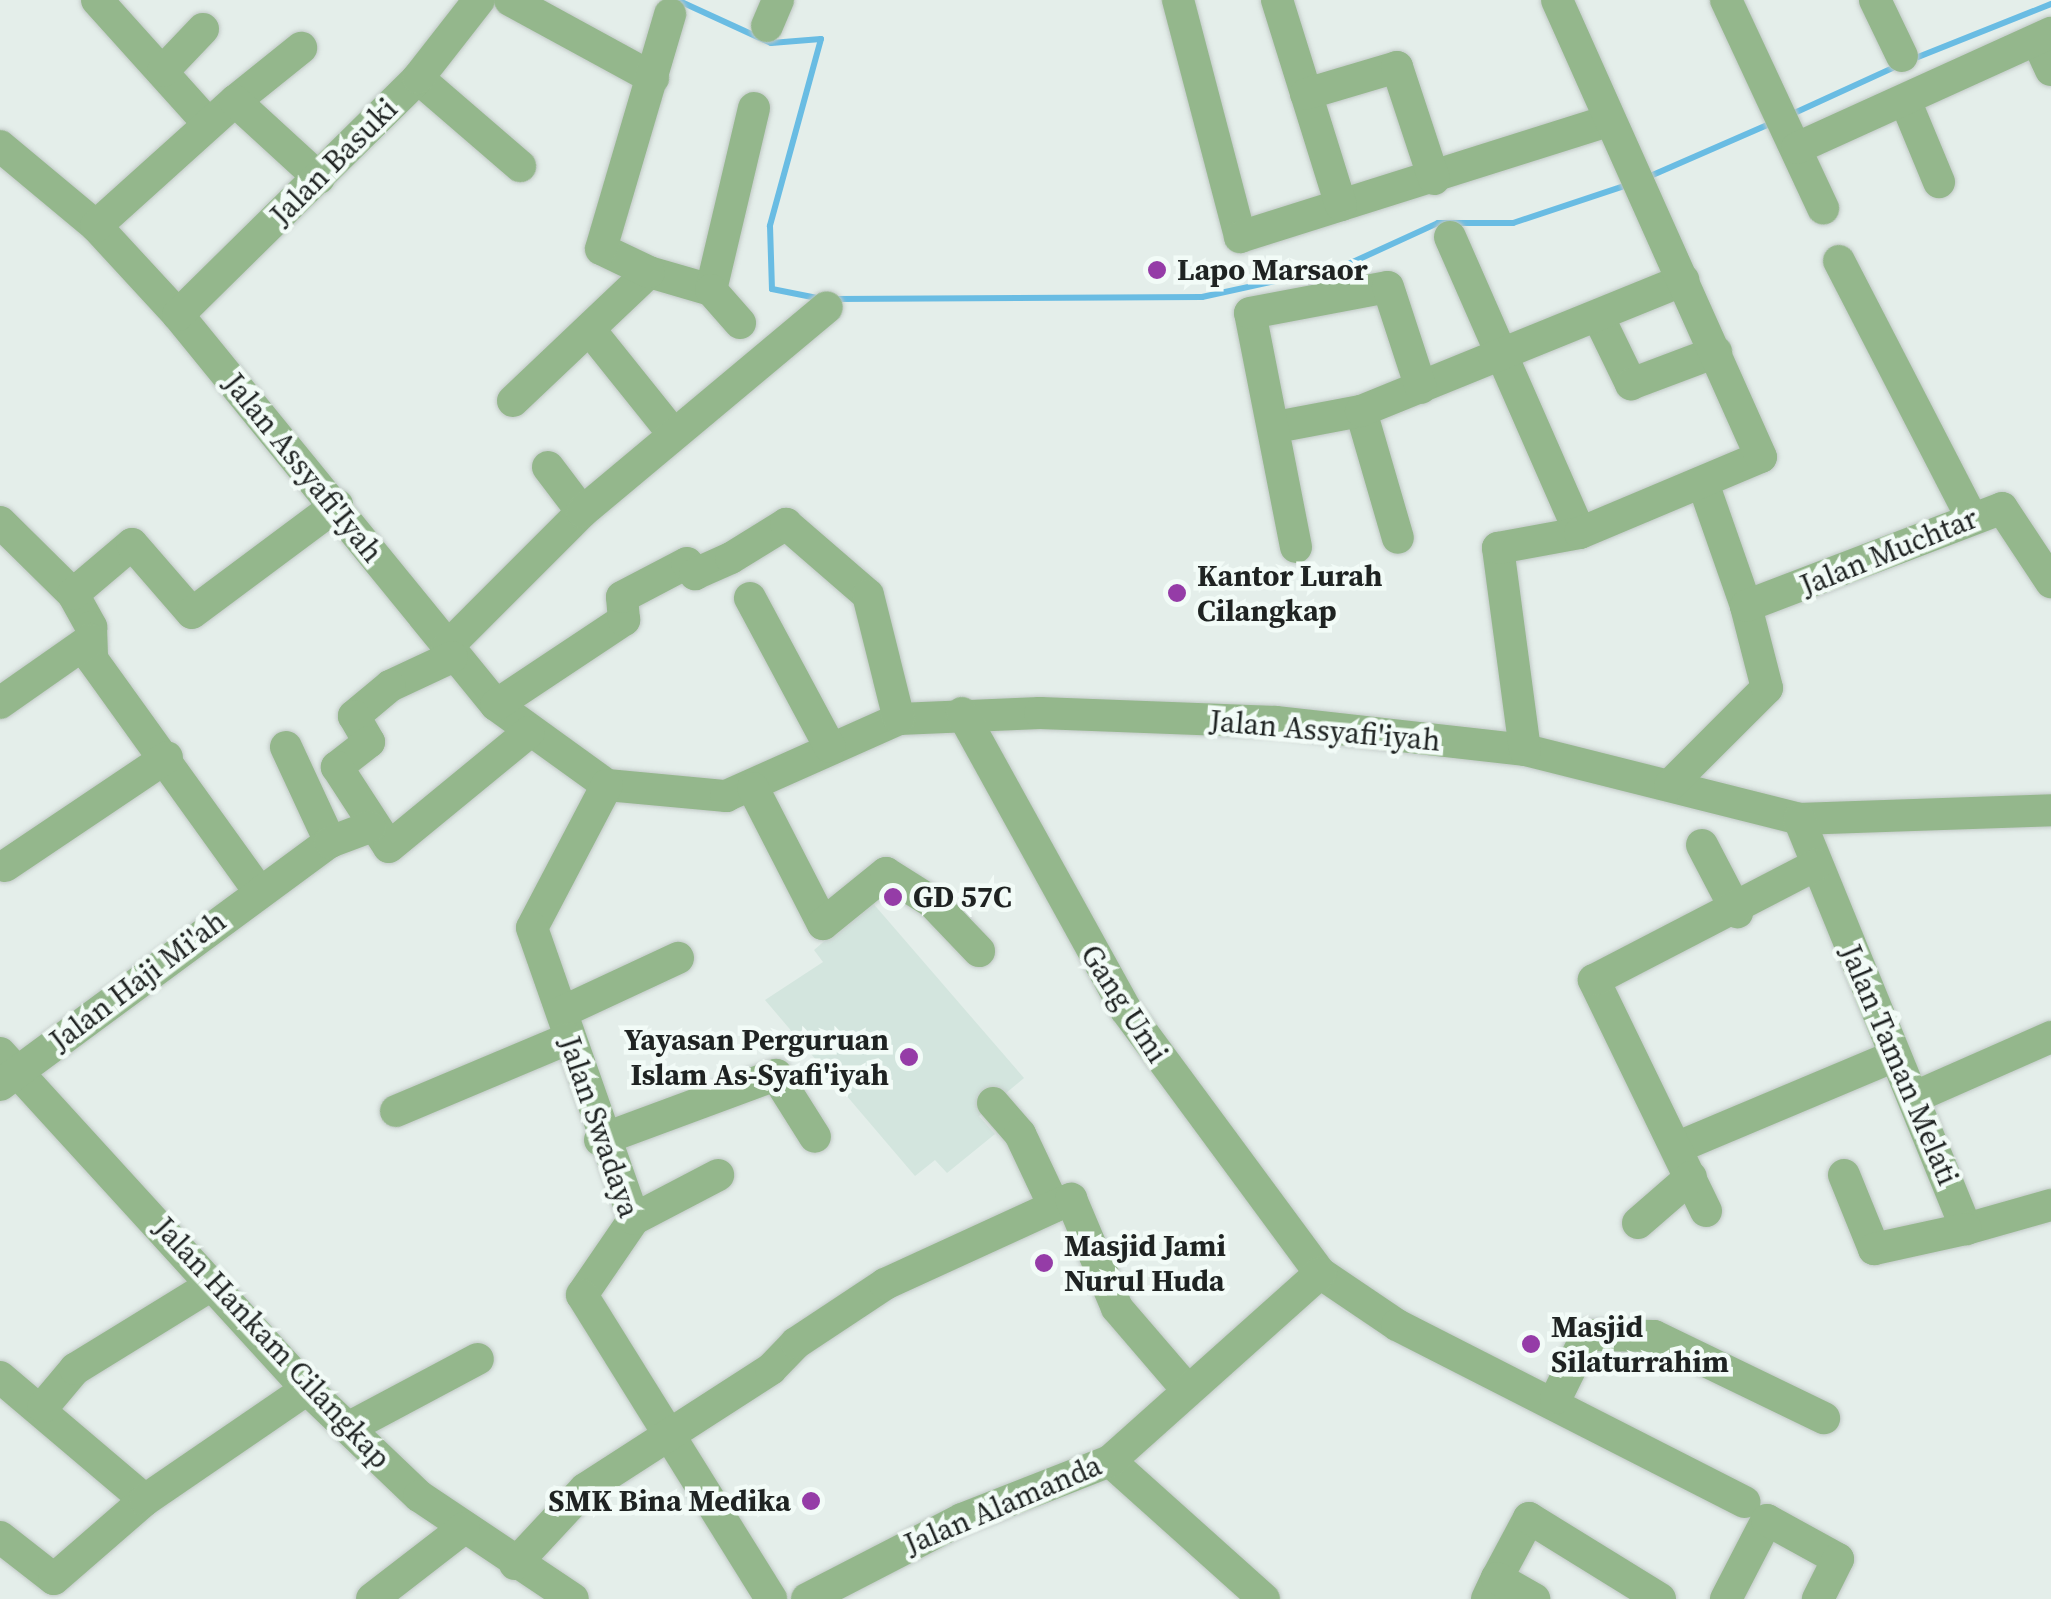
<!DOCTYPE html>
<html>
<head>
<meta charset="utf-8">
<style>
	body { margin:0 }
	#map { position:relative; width:2051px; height:1599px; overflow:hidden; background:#e4eeea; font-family:"Source Serif 4",serif }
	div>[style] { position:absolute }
	.built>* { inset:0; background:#d3e5de }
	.stream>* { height:6px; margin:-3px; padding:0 3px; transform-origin:3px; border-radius:3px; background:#69bce3 }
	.roads { filter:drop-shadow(0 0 2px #c1c9c6) drop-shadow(0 0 2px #c1c9c6) }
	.minor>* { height:32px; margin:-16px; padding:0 16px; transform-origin:16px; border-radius:16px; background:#94b78c }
	.dots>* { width:28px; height:28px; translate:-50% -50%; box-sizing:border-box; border:5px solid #f2fbf7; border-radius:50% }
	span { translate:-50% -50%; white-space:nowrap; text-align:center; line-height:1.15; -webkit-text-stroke:9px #f2fbf7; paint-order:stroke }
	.street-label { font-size:30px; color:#1f2322 }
	.poi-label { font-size:30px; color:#1f2322; font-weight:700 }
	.left { translate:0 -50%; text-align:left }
	.right { translate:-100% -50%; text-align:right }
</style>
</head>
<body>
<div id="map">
	<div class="built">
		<div style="clip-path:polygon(871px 901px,1024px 1078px,979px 1116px,995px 1134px,947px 1173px,935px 1160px,915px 1176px,765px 1000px,823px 962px,814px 950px)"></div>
	</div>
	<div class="stream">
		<div style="left:677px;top:0;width:103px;rotate:24.6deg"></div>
		<div style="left:771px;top:43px;width:50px;rotate:-4.6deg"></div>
		<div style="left:821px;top:39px;width:194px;rotate:105.3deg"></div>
		<div style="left:770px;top:226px;width:63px;rotate:88.2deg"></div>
		<div style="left:772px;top:289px;width:46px;rotate:11.3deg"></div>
		<div style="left:1913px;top:59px;width:149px;rotate:-21.7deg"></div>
		<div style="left:1790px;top:115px;width:118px;rotate:-24.6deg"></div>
		<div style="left:1648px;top:177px;width:137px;rotate:-23.6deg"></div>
		<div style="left:835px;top:299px;width:367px;rotate:-0.3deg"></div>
		<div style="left:1202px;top:297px;width:145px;rotate:-12.3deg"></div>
		<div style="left:1344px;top:266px;width:103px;rotate:-24.6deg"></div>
		<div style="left:1438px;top:223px;width:75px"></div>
		<div style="left:1513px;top:223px;width:120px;rotate:-18.4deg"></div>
	</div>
	<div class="roads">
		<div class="minor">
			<div style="left:97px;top:0;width:163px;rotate:48deg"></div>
			<div style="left:510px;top:0;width:163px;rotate:28.6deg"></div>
			<div style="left:1178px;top:0;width:245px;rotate:75.3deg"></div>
			<div style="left:1240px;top:237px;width:387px;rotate:-17.5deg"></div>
			<div style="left:1277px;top:0;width:215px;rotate:72.7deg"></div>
			<div style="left:1726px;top:0;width:230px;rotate:65deg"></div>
			<div style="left:1875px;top:0;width:62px;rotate:64.3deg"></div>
			<div style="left:767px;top:26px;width:28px;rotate:-67deg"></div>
			<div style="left:2037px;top:40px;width:33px;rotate:65deg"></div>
			<div style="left:163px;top:71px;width:58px;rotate:-46.4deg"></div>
			<div style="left:418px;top:78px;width:135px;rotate:40.8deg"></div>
			<div style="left:1306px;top:94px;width:95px;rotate:-16.5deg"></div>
			<div style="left:1397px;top:67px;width:118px;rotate:71.7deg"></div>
			<div style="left:1905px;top:100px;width:89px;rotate:67.5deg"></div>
			<div style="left:235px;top:101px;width:85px;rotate:-38.8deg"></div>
			<div style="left:0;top:146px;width:125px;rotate:39.8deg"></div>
			<div style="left:96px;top:226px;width:121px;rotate:47.3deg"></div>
			<div style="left:178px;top:315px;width:503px;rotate:50.81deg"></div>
			<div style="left:496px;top:705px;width:137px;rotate:35.8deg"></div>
			<div style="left:607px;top:785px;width:120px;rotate:5.3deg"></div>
			<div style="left:726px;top:796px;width:189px;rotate:-24deg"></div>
			<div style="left:899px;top:719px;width:141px;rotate:-2.4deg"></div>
			<div style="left:1040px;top:713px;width:236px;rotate:2.2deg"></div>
			<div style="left:1276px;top:722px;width:251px;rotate:6.4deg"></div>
			<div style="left:1525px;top:750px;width:283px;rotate:14.1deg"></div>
			<div style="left:1799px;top:819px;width:252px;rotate:-2deg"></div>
			<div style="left:1797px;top:148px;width:279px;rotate:-24.4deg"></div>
			<div style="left:96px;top:226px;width:187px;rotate:-42deg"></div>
			<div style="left:235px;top:101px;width:114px;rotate:42.5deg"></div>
			<div style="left:1450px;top:237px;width:323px;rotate:66.3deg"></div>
			<div style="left:1839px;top:261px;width:290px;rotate:62.7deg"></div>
			<div style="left:649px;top:272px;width:65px;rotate:16.2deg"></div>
			<div style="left:711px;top:290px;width:187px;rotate:-76.7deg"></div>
			<div style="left:711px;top:290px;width:44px;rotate:48.7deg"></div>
			<div style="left:178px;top:315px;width:337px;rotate:-44.6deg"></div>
			<div style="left:418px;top:78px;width:99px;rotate:-52deg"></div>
			<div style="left:1598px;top:316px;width:76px;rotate:64.1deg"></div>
			<div style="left:1631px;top:384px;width:91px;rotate:-20.6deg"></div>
			<div style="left:590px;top:330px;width:134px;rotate:51.3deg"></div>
			<div style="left:513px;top:401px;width:187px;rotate:-43.5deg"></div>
			<div style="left:649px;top:272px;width:53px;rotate:-154.4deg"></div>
			<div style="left:601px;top:249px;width:245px;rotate:-73.6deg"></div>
			<div style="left:1361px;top:411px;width:132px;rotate:73.8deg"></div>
			<div style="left:1276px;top:427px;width:86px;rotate:-10.7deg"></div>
			<div style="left:1361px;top:411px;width:348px;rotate:-22.1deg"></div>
			<div style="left:548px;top:467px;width:56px;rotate:52.9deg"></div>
			<div style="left:1703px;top:483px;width:130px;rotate:70.7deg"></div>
			<div style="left:0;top:522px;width:103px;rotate:44.6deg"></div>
			<div style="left:73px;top:594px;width:38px;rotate:61deg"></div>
			<div style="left:91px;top:627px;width:32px;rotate:88deg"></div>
			<div style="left:92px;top:659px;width:286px;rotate:54.3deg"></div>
			<div style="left:1296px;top:547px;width:238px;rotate:-101.1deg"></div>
			<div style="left:1250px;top:313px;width:140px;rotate:-10.7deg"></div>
			<div style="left:1388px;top:287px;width:106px;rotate:71.9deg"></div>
			<div style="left:73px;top:594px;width:77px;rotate:-40.3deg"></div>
			<div style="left:132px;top:544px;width:91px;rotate:49deg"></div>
			<div style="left:192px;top:613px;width:181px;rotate:-36.7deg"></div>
			<div style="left:750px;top:598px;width:169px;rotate:61.8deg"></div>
			<div style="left:446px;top:648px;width:192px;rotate:-45deg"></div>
			<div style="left:582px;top:512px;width:319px;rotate:-39.9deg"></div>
			<div style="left:452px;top:657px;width:68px;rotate:154.9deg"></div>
			<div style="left:390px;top:686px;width:47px;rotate:140.2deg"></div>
			<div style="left:354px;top:716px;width:30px;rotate:60deg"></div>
			<div style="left:369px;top:742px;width:41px;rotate:142deg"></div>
			<div style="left:337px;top:767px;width:95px;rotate:57deg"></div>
			<div style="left:389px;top:847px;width:181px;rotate:-39.4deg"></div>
			<div style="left:0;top:703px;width:110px;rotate:-35deg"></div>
			<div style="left:496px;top:705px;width:154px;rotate:-33.6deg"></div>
			<div style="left:624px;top:620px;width:23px;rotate:-95deg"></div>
			<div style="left:622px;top:597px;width:73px;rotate:-27.6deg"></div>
			<div style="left:687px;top:563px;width:14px;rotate:54deg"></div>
			<div style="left:695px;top:574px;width:39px;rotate:-24deg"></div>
			<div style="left:731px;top:558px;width:65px;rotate:-31.7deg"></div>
			<div style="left:786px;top:524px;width:108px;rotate:40.9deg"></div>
			<div style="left:868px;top:595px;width:128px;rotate:76deg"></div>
			<div style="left:962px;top:713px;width:339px;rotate:61.1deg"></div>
			<div style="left:1126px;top:1010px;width:327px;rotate:53.6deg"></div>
			<div style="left:1320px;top:1273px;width:93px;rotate:34deg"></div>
			<div style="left:1397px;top:1325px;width:390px;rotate:27deg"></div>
			<div style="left:286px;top:747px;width:105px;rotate:65.1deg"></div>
			<div style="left:1525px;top:750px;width:204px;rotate:-97.6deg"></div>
			<div style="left:1498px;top:548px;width:83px;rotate:-10.4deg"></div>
			<div style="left:1580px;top:533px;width:196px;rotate:-22.8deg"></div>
			<div style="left:1761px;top:457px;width:500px;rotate:-114.06deg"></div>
			<div style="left:607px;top:785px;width:161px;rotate:117.7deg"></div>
			<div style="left:532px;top:928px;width:308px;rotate:70.7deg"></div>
			<div style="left:634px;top:1219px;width:92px;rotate:124.4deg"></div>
			<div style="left:582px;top:1295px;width:358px;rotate:58.1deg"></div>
			<div style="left:1670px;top:785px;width:137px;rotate:-45deg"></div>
			<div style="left:1767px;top:688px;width:85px;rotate:-104.4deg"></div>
			<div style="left:1746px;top:606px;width:274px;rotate:-20.9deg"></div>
			<div style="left:2002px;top:508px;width:89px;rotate:56.5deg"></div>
			<div style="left:753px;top:788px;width:153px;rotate:62.8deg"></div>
			<div style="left:823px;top:924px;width:81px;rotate:-39deg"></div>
			<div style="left:886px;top:873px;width:54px;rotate:32.2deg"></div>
			<div style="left:932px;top:902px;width:68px;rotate:46.2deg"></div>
			<div style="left:1799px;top:819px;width:443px;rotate:67.8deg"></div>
			<div style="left:1966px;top:1229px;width:88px;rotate:-15.8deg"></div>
			<div style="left:1702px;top:845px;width:76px;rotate:62.4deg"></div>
			<div style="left:5px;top:866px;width:195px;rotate:-33.9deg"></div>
			<div style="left:562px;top:1012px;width:128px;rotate:-25deg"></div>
			<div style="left:0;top:1053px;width:455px;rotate:47.6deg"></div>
			<div style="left:307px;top:1389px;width:155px;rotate:43.7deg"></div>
			<div style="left:419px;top:1496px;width:185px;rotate:33.8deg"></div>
			<div style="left:0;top:1085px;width:410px;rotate:-36.4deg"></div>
			<div style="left:330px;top:842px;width:43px;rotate:-20.6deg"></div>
			<div style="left:1915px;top:1097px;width:149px;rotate:-23.8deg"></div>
			<div style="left:993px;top:1103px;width:41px;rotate:48.9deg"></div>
			<div style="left:1020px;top:1134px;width:80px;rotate:64.7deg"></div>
			<div style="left:396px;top:1111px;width:186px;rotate:-22.8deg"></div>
			<div style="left:600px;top:1140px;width:188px;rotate:-20.3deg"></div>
			<div style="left:776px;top:1075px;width:73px;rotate:57.8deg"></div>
			<div style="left:1678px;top:1147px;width:235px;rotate:-22.8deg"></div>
			<div style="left:1844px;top:1175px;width:80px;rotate:67.9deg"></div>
			<div style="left:1874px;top:1249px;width:94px;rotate:-12.3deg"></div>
			<div style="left:1706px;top:1211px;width:257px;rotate:-115.9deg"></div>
			<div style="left:1594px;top:980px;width:250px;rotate:-27.4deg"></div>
			<div style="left:634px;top:1219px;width:95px;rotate:-27.6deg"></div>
			<div style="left:1638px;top:1223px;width:70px;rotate:-41deg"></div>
			<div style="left:0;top:1377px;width:190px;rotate:40.3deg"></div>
			<div style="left:1556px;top:1398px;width:70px;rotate:-63.8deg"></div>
			<div style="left:1587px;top:1335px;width:67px;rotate:0.9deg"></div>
			<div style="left:1654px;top:1336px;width:189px;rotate:25.8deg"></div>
			<div style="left:43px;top:1407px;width:50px;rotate:-49.9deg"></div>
			<div style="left:75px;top:1369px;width:162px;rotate:-31.6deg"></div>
			<div style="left:348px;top:1428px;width:147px;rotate:-28deg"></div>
			<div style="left:1110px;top:1461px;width:207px;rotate:41.9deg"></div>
			<div style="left:0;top:1537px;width:68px;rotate:37.9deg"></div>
			<div style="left:54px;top:1579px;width:121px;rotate:-41deg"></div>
			<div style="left:145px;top:1500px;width:196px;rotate:-34.4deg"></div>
			<div style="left:515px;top:1564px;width:103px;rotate:-47deg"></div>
			<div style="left:585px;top:1489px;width:221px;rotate:-32.8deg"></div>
			<div style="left:771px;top:1369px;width:36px;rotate:-46deg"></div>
			<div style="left:796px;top:1343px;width:107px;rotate:-33.5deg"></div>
			<div style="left:885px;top:1284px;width:205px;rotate:-24.6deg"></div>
			<div style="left:1071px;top:1199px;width:118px;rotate:67.1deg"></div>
			<div style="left:1117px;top:1308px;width:104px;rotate:49.3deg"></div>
			<div style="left:1497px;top:1578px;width:68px;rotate:-61.9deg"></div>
			<div style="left:1529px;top:1518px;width:154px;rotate:31.7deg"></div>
			<div style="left:372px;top:1599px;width:116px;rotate:-37.7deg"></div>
			<div style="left:807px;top:1599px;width:174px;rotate:-27.3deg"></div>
			<div style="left:962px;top:1519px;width:159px;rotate:-21.4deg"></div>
			<div style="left:1110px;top:1461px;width:282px;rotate:-41.8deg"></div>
			<div style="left:1487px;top:1599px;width:23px;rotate:-65deg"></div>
			<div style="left:1497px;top:1578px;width:43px;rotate:29.6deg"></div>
			<div style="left:1726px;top:1599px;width:89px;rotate:-62.6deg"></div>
			<div style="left:1767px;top:1520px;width:81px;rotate:28.8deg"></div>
			<div style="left:1838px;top:1559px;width:45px;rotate:116.6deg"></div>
		</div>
	</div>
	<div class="dots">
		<div style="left:1157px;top:270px;background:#953ca7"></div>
		<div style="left:1177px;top:593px;background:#953ca7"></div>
		<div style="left:893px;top:897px;background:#953ca7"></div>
		<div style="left:909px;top:1057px;background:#953ca7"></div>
		<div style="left:1044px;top:1263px;background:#953ca7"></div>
		<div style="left:1531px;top:1344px;background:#953ca7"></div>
		<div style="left:811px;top:1501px;background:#953ca7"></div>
	</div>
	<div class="street-label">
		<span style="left:334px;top:162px;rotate:-45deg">Jalan Basuki</span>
		<span style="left:303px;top:468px;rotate:51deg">Jalan Assyafi'Iyah</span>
		<span style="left:1889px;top:552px;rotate:-22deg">Jalan Muchtar</span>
		<span style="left:1325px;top:731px;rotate:5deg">Jalan Assyafi'iyah</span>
		<span style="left:138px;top:981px;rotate:-37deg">Jalan Haji Mi'ah</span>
		<span style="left:1124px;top:1004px;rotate:57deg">Gang Umi</span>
		<span style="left:1899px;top:1065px;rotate:67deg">Jalan Taman Melati</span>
		<span style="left:599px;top:1127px;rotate:71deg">Jalan Swadaya</span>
		<span style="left:272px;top:1343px;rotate:47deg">Jalan Hankam Cilangkap</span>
		<span style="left:1003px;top:1505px;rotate:-23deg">Jalan Alamanda</span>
	</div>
	<div class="poi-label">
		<span class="left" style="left:1177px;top:270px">Lapo Marsaor</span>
		<span class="left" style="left:1197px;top:593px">Kantor Lurah<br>Cilangkap</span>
		<span class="left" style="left:913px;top:897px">GD 57C</span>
		<span class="right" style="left:889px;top:1057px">Yayasan Perguruan<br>Islam As-Syafi'iyah</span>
		<span class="left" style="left:1064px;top:1263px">Masjid Jami<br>Nurul Huda</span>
		<span class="left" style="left:1551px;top:1344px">Masjid<br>Silaturrahim</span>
		<span class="right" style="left:791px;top:1501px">SMK Bina Medika</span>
	</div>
</div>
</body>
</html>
